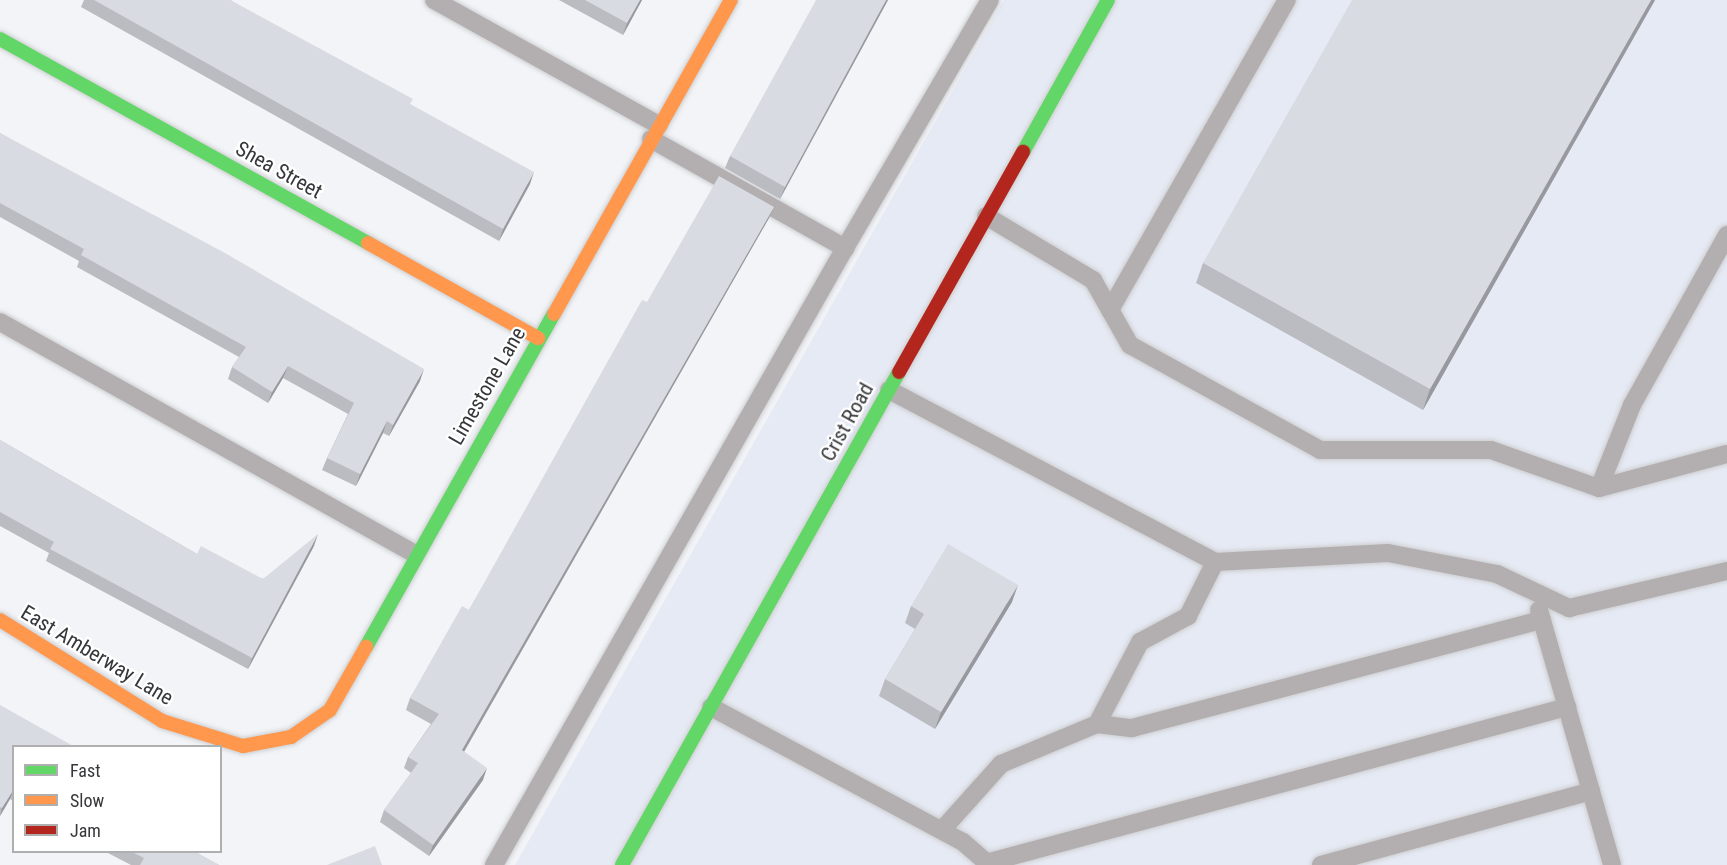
<!DOCTYPE html>
<html>
<head>
<meta charset="utf-8">
<style>
	body { margin:0 }
	#map { position:relative; width:1727px; height:865px; overflow:hidden; background:#f2f4f7; font-family:"Roboto Condensed",sans-serif }
	div>[style] { position:absolute }
	.built>* { inset:0; background:#e6eaf4 }
	.roads { filter:drop-shadow(0 0 2px #cdced0) drop-shadow(0 0 2px #cdced0) }
	.lane>* { height:18px; margin:-9px; padding:0 9px; transform-origin:9px; border-radius:9px; background:#b3afb0 }
	.fast>* { height:14px; margin:-7px; padding:0 7px; transform-origin:7px; border-radius:7px; background:#63d668 }
	.slow>* { height:14px; margin:-7px; padding:0 7px; transform-origin:7px; border-radius:7px; background:#ff974d }
	.jam>* { height:14px; margin:-7px; padding:0 7px; transform-origin:7px; border-radius:7px; background:#b3261e }
	.wall>* { inset:0; background:#babcc2 }
	.shaded-wall>* { inset:0; background:#97999e }
	.building>* { inset:0; background:#d8dbe2 }
	span { translate:-50% -50%; white-space:nowrap; text-align:center; line-height:1.15; -webkit-text-stroke:4.5px #fff; paint-order:stroke }
	.street-label { font-size:21px; color:#36373a }
	.legend { position:absolute; left:12px; top:745px; width:210px; height:108px; box-sizing:border-box; background:#fff; border:2px solid #afafb0; margin:0; padding:8px 10px; list-style:none; font-size:18px; color:#36373a }
	.legend li { display:flex; align-items:center; gap:12px; height:30px }
	.legend b { width:30px; border:2px solid #afafb0 }
</style>
</head>
<body>
<div id="map">
	<div class="built">
		<div style="clip-path:polygon(1004px 0,1727px 0,1727px 865px,515px 865px)"></div>
	</div>
	<div class="roads">
		<div class="lane">
			<div style="left:434px;top:0;width:257px;rotate:29.1deg"></div>
			<div style="left:651px;top:139px;width:223px;rotate:29.3deg"></div>
			<div style="left:845px;top:248px;width:287px;rotate:-59.7deg"></div>
			<div style="left:986px;top:216px;width:125px;rotate:30.9deg"></div>
			<div style="left:1093px;top:280px;width:75px;rotate:60.4deg"></div>
			<div style="left:1130px;top:345px;width:217px;rotate:28.9deg"></div>
			<div style="left:1320px;top:450px;width:171px"></div>
			<div style="left:1491px;top:450px;width:114px;rotate:19.4deg"></div>
			<div style="left:1599px;top:488px;width:132px;rotate:-14.9deg"></div>
			<div style="left:1110px;top:310px;width:357px;rotate:-60.3deg"></div>
			<div style="left:0;top:322px;width:475px;rotate:29.2deg"></div>
			<div style="left:889px;top:390px;width:369px;rotate:27.8deg"></div>
			<div style="left:1215px;top:562px;width:173px;rotate:-3deg"></div>
			<div style="left:1388px;top:553px;width:111px;rotate:10.9deg"></div>
			<div style="left:1497px;top:574px;width:80px;rotate:25.3deg"></div>
			<div style="left:1569px;top:608px;width:162px;rotate:-13.2deg"></div>
			<div style="left:1599px;top:488px;width:89px;rotate:-68.3deg"></div>
			<div style="left:1632px;top:405px;width:195px;rotate:-60.8deg"></div>
			<div style="left:1539px;top:610px;width:265px;rotate:74deg"></div>
			<div style="left:711px;top:707px;width:286px;rotate:28.2deg"></div>
			<div style="left:963px;top:842px;width:35px;rotate:41deg"></div>
			<div style="left:1097px;top:724px;width:35px;rotate:7deg"></div>
			<div style="left:1132px;top:728px;width:424px;rotate:-14.8deg"></div>
			<div style="left:942px;top:830px;width:89px;rotate:-48.2deg"></div>
			<div style="left:1001px;top:764px;width:104px;rotate:-22.6deg"></div>
			<div style="left:1097px;top:724px;width:93px;rotate:-62.3deg"></div>
			<div style="left:1140px;top:642px;width:55px;rotate:-28.4deg"></div>
			<div style="left:1188px;top:616px;width:60px;rotate:-63.4deg"></div>
			<div style="left:986px;top:863px;width:602px;rotate:-15.03deg"></div>
			<div style="left:494px;top:865px;width:710px;rotate:-60.37deg"></div>
			<div style="left:1321px;top:865px;width:280px;rotate:-15.3deg"></div>
		</div>
		<div class="fast">
			<div style="left:0;top:39px;width:421px;rotate:29deg"></div>
			<div style="left:1023px;top:152px;width:174px;rotate:-60.8deg"></div>
			<div style="left:366px;top:647px;width:382px;rotate:-60.6deg"></div>
			<div style="left:622px;top:865px;width:565px;rotate:-60.67deg"></div>
		</div>
		<div class="slow">
			<div style="left:368px;top:243px;width:195px;rotate:29.2deg"></div>
			<div style="left:554px;top:314px;width:360px;rotate:-60.6deg"></div>
			<div style="left:0;top:620px;width:191px;rotate:31.9deg"></div>
			<div style="left:162px;top:721px;width:85px;rotate:17.2deg"></div>
			<div style="left:243px;top:746px;width:49px;rotate:-10.6deg"></div>
			<div style="left:291px;top:737px;width:47px;rotate:-34.7deg"></div>
			<div style="left:330px;top:710px;width:73px;rotate:-60.3deg"></div>
		</div>
		<div class="jam">
			<div style="left:899px;top:372px;width:253px;rotate:-60.6deg"></div>
		</div>
	</div>
	<div class="wall">
		<div style="clip-path:polygon(84px 0,230px 0,411px 105px,530px 184px,499px 241px,81px 7px)"></div>
		<div style="clip-path:polygon(559px 0,642px 0,623px 35px)"></div>
		<div style="clip-path:polygon(888px 0,780px 199px,725px 168px,730px 156px)"></div>
		<div style="clip-path:polygon(1655px 0,1423px 410px,1196px 283px,1203px 263px)"></div>
		<div style="clip-path:polygon(0 133px,420px 381px,389px 436px,383px 433px,356px 486px,322px 470px,327px 458px,348px 414px,283px 378px,268px 403px,228px 379px,232px 367px,239px 357px,77px 267px,79px 261px,0 217px)"></div>
		<div style="clip-path:polygon(774px 207px,769px 218px,464px 752px,483px 780px,429px 856px,380px 822px,384px 810px,411px 773px,404px 768px,408px 757px,431px 724px,406px 710px,410px 698px,469px 610px,647px 302px)"></div>
		<div style="clip-path:polygon(0 440px,197px 554px,263px 579px,314px 546px,248px 669px,46px 561px,49px 553px,0 526px)"></div>
		<div style="clip-path:polygon(1012px 602px,935px 729px,879px 696px,885px 679px,915px 629px,905px 623px,911px 606px)"></div>
		<div style="clip-path:polygon(0 705px,14px 747px,14px 801px,10px 799px,0 816px)"></div>
		<div style="clip-path:polygon(106px 852px,195px 852px,219px 865px,131px 865px)"></div>
	</div>
	<div class="shaded-wall">
		<div style="clip-path:polygon(640px 0,642px 0,623px 35px,627px 23px)"></div>
		<div style="clip-path:polygon(886px 0,888px 0,780px 199px,785px 187px)"></div>
		<div style="clip-path:polygon(1651px 0,1655px 0,1423px 410px,1430px 389px)"></div>
		<div style="clip-path:polygon(534px 172px,530px 184px,499px 241px,503px 229px)"></div>
		<div style="clip-path:polygon(774px 207px,769px 218px,458px 762px,462px 750px)"></div>
		<div style="clip-path:polygon(288px 366px,283px 378px,268px 403px,272px 392px)"></div>
		<div style="clip-path:polygon(424px 369px,420px 381px,389px 436px,393px 425px)"></div>
		<div style="clip-path:polygon(387px 421px,383px 433px,356px 486px,360px 474px)"></div>
		<div style="clip-path:polygon(318px 534px,314px 546px,248px 669px,252px 658px)"></div>
		<div style="clip-path:polygon(1018px 585px,1012px 602px,935px 729px,941px 712px)"></div>
		<div style="clip-path:polygon(487px 768px,483px 780px,429px 856px,433px 845px)"></div>
		<div style="clip-path:polygon(14px 789px,10px 799px,0 816px,2px 808px)"></div>
	</div>
	<div class="building">
		<div style="clip-path:polygon(94px 0,230px 0,413px 99px,410px 104px,534px 172px,503px 229px)"></div>
		<div style="clip-path:polygon(585px 0,640px 0,627px 23px)"></div>
		<div style="clip-path:polygon(816px 0,886px 0,785px 187px,730px 156px)"></div>
		<div style="clip-path:polygon(1352px 0,1651px 0,1430px 389px,1203px 263px)"></div>
		<div style="clip-path:polygon(0 133px,225px 253px,424px 369px,393px 425px,387px 421px,360px 474px,327px 458px,354px 403px,288px 366px,272px 392px,232px 367px,246px 347px,81px 255px,84px 249px,0 203px)"></div>
		<div style="clip-path:polygon(719px 176px,774px 207px,462px 750px,487px 768px,433px 845px,384px 810px,418px 763px,408px 757px,439px 714px,410px 698px,462px 606px,469px 610px,642px 300px,647px 302px)"></div>
		<div style="clip-path:polygon(0 440px,197px 554px,201px 546px,263px 579px,318px 534px,252px 658px,50px 549px,54px 542px,0 512px)"></div>
		<div style="clip-path:polygon(948px 544px,1018px 585px,941px 712px,885px 679px,924px 614px,911px 606px)"></div>
		<div style="clip-path:polygon(0 705px,75px 747px,14px 747px,14px 789px,2px 808px,0 807px)"></div>
		<div style="clip-path:polygon(375px 846px,382px 865px,327px 865px)"></div>
		<div style="clip-path:polygon(132px 852px,195px 852px,219px 865px,140px 865px,144px 858px)"></div>
	</div>
	<div class="street-label">
		<span style="left:279px;top:170px;rotate:29deg">Shea Street</span>
		<span style="left:487px;top:386px;rotate:-60deg">Limestone Lane</span>
		<span style="left:847px;top:422px;rotate:-61deg">Crist Road</span>
		<span style="left:97px;top:655px;rotate:31deg">East Amberway Lane</span>
	</div>
	<ul class="legend">
	<li><b style="height:8px;background:#63d668"></b>Fast</li>
	<li><b style="height:8px;background:#ff974d"></b>Slow</li>
	<li><b style="height:8px;background:#b3261e"></b>Jam</li>
	</ul>
</div>
</body>
</html>
